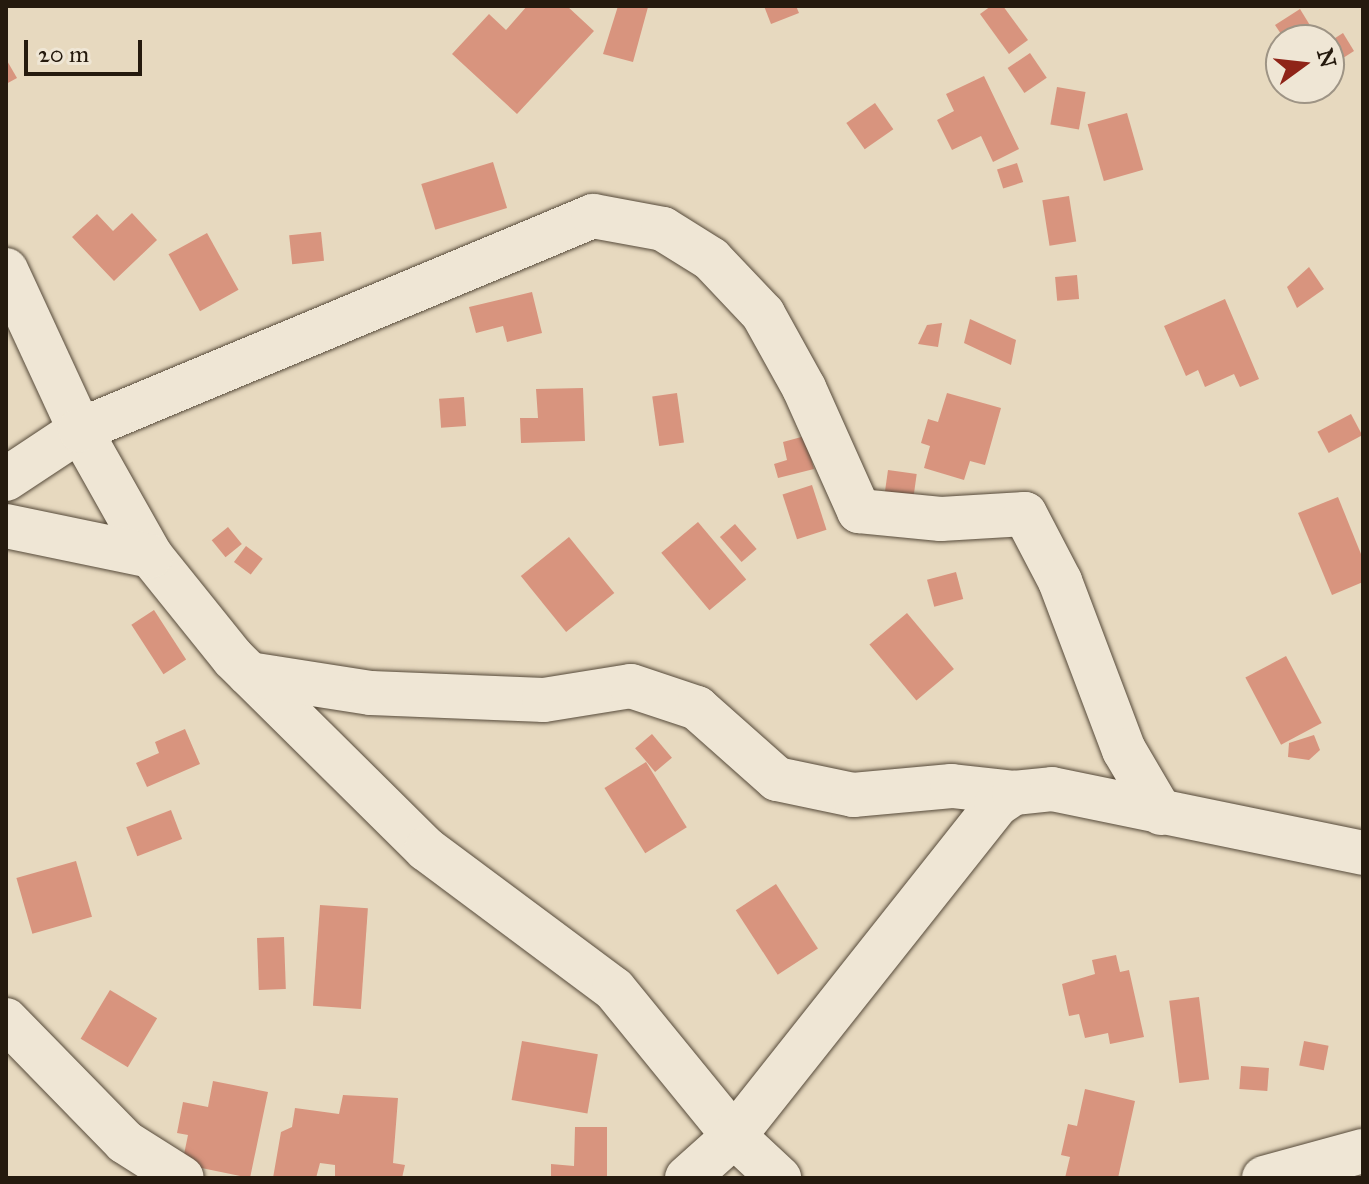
<!DOCTYPE html>
<html>
<head>
<meta charset="utf-8">
<style>
	body { margin:0 }
	#map { position:relative; width:1369px; height:1184px; overflow:hidden; background:#e7d9bf; font-family:"IM FELL Great Primer",serif }
	div>[style] { position:absolute }
	.building>* { inset:0; background:#d8947e; transform-origin:0 0 }
	.roads { filter:drop-shadow(0 0 2px #564a3a) drop-shadow(0 0 2px #564a3a) }
	.minor>* { height:44px; margin:-22px; padding:0 22px; transform-origin:22px; border-radius:22px; background:#efe6d5 }
	span { translate:-50% -50%; white-space:nowrap; text-align:center; line-height:1.15; -webkit-text-stroke:7px #efe6d5; paint-order:stroke }
	.frame { position:absolute; inset:0; border:8px solid #251a0e; pointer-events:none }
	.north { position:absolute; left:1265px; top:24px; width:80px; height:80px; box-sizing:border-box; background:#efe6d5; border:2px solid #9e9485; border-radius:50%; rotate:75deg; font-size:22px; font-weight:700; line-height:32px; text-align:center; color:#251a0e }
	.north::after { content:''; display:block; margin:auto; width:28px; height:36px; background:#8f2418; clip-path:polygon(50% 0,100% 100%,50% 72%,0 100%) }
	.scale { position:absolute; left:24px; top:40px; width:118px; height:36px; box-sizing:border-box; border:4px solid #251a0e; border-top:0; padding-left:10px; font-size:24px; line-height:28px; white-space:nowrap; color:#251a0e; -webkit-text-stroke:6px #efe6d5; paint-order:stroke }
</style>
</head>
<body>
<div id="map">
	<div class="building">
		<div style="clip-path:polygon(527px 6px,567px 6px,594px 31px,517px 114px,452px 54px,489px 14px,506px 30px)"></div>
		<div style="clip-path:polygon(618px 6px,648px 7px,633px 62px,603px 54px)"></div>
		<div style="clip-path:polygon(764px 6px,796px 6px,799px 13px,771px 24px)"></div>
		<div style="clip-path:polygon(991px 6px,1003px 6px,1028px 40px,1009px 54px,980px 14px)"></div>
		<div style="clip-path:polygon(1300px 9px,1319px 40px,1285px 40px,1275px 25px)"></div>
		<div style="clip-path:polygon(1343px 33px,1354px 51px,1329px 67px,1329px 42px)"></div>
		<div style="left:1030px;top:53px;width:30px;height:27px;rotate:56deg"></div>
		<div style="clip-path:polygon(6px 59px,17px 78px,6px 84px)"></div>
		<div style="clip-path:polygon(984px 76px,1019px 149px,993px 162px,981px 136px,952px 150px,937px 120px,954px 111px,946px 94px)"></div>
		<div style="left:1057px;top:87px;width:29px;height:38px;rotate:10deg"></div>
		<div style="left:875px;top:103px;width:32px;height:35px;rotate:55deg"></div>
		<div style="left:1127px;top:113px;width:59px;height:41px;rotate:74deg"></div>
		<div style="left:493px;top:162px;width:48px;height:75px;rotate:73deg"></div>
		<div style="left:1017px;top:163px;width:20px;height:21px;rotate:72deg"></div>
		<div style="left:1069px;top:196px;width:46px;height:27px;rotate:81deg"></div>
		<div style="clip-path:polygon(132px 213px,157px 240px,114px 281px,72px 237px,97px 214px,113px 231px)"></div>
		<div style="left:321px;top:232px;width:29px;height:32px;rotate:84deg"></div>
		<div style="left:207px;top:233px;width:65px;height:44px;rotate:61deg"></div>
		<div style="clip-path:polygon(1309px 267px,1324px 289px,1297px 308px,1287px 287px)"></div>
		<div style="left:1077px;top:275px;width:24px;height:22px;rotate:85deg"></div>
		<div style="clip-path:polygon(532px 292px,542px 333px,507px 342px,503px 326px,476px 333px,469px 307px)"></div>
		<div style="clip-path:polygon(1225px 299px,1259px 379px,1240px 387px,1234px 374px,1205px 387px,1198px 370px,1186px 376px,1164px 326px)"></div>
		<div style="clip-path:polygon(970px 319px,1016px 340px,1011px 365px,964px 343px)"></div>
		<div style="clip-path:polygon(942px 323px,938px 347px,918px 344px,927px 325px)"></div>
		<div style="clip-path:polygon(583px 388px,585px 441px,521px 443px,520px 418px,538px 418px,536px 389px)"></div>
		<div style="left:677px;top:393px;width:50px;height:25px;rotate:82deg"></div>
		<div style="clip-path:polygon(947px 393px,1001px 408px,985px 465px,970px 461px,964px 480px,924px 468px,930px 446px,921px 443px,928px 419px,938px 422px)"></div>
		<div style="left:464px;top:397px;width:29px;height:25px;rotate:86deg"></div>
		<div style="left:1351px;top:414px;width:24px;height:38px;rotate:62deg"></div>
		<div style="clip-path:polygon(805px 436px,814px 469px,778px 478px,774px 464px,787px 460px,783px 442px)"></div>
		<div style="left:888px;top:470px;width:29px;height:28px;rotate:8deg"></div>
		<div style="left:812px;top:485px;width:47px;height:31px;rotate:72deg"></div>
		<div style="clip-path:polygon(1338px 497px,1363px 559px,1363px 582px,1332px 595px,1298px 513px)"></div>
		<div style="left:698px;top:522px;width:75px;height:48px;rotate:50deg"></div>
		<div style="left:735px;top:524px;width:33px;height:20px;rotate:49deg"></div>
		<div style="left:228px;top:527px;width:22px;height:21px;rotate:51deg"></div>
		<div style="left:569px;top:537px;width:72px;height:62px;rotate:51deg"></div>
		<div style="left:246px;top:546px;width:21px;height:20px;rotate:37deg"></div>
		<div style="left:956px;top:572px;width:28px;height:30px;rotate:75deg"></div>
		<div style="left:154px;top:610px;width:59px;height:27px;rotate:57deg"></div>
		<div style="left:907px;top:613px;width:73px;height:49px;rotate:50deg"></div>
		<div style="left:1286px;top:656px;width:76px;height:46px;rotate:62deg"></div>
		<div style="clip-path:polygon(185px 729px,200px 764px,147px 787px,136px 763px,159px 753px,155px 742px)"></div>
		<div style="left:652px;top:734px;width:31px;height:22px;rotate:50deg"></div>
		<div style="clip-path:polygon(1314px 735px,1320px 750px,1309px 760px,1288px 757px,1289px 743px)"></div>
		<div style="left:646px;top:762px;width:77px;height:49px;rotate:58deg"></div>
		<div style="left:171px;top:810px;width:31px;height:48px;rotate:69deg"></div>
		<div style="left:76px;top:861px;width:58px;height:62px;rotate:74deg"></div>
		<div style="left:776px;top:884px;width:77px;height:48px;rotate:57deg"></div>
		<div style="left:320px;top:905px;width:48px;height:101px;rotate:4deg"></div>
		<div style="left:284px;top:937px;width:52px;height:27px;rotate:88deg"></div>
		<div style="clip-path:polygon(1116px 955px,1120px 972px,1129px 970px,1144px 1037px,1110px 1044px,1108px 1033px,1085px 1038px,1079px 1014px,1069px 1016px,1062px 984px,1095px 974px,1092px 960px)"></div>
		<div style="left:110px;top:990px;width:55px;height:57px;rotate:31deg"></div>
		<div style="left:1199px;top:997px;width:83px;height:30px;rotate:83deg"></div>
		<div style="left:522px;top:1041px;width:77px;height:60px;rotate:10deg"></div>
		<div style="left:1304px;top:1041px;width:25px;height:25px;rotate:11deg"></div>
		<div style="left:1241px;top:1066px;width:28px;height:23px;rotate:4deg"></div>
		<div style="clip-path:polygon(213px 1081px,268px 1092px,250px 1178px,182px 1164px,188px 1135px,177px 1133px,183px 1102px,208px 1107px)"></div>
		<div style="clip-path:polygon(1085px 1089px,1135px 1101px,1118px 1178px,1065px 1178px,1070px 1157px,1061px 1155px,1068px 1124px,1077px 1126px)"></div>
		<div style="clip-path:polygon(343px 1095px,398px 1098px,393px 1163px,405px 1165px,402px 1178px,335px 1178px,335px 1165px,320px 1163px,316px 1178px,273px 1178px,281px 1132px,292px 1127px,295px 1108px,339px 1114px)"></div>
		<div style="clip-path:polygon(575px 1127px,607px 1127px,607px 1178px,551px 1178px,551px 1164px,574px 1166px)"></div>
	</div>
	<div class="roads">
		<div class="minor">
			<div style="left:6px;top:270px;width:176px;rotate:65.2deg"></div>
			<div style="left:80px;top:430px;width:145px;rotate:60.6deg"></div>
			<div style="left:151px;top:556px;width:131px;rotate:51.2deg"></div>
			<div style="left:233px;top:658px;width:272px;rotate:44.7deg"></div>
			<div style="left:426px;top:849px;width:234px;rotate:36.7deg"></div>
			<div style="left:614px;top:989px;width:190px;rotate:50.8deg"></div>
			<div style="left:734px;top:1136px;width:62px;rotate:43deg"></div>
			<div style="left:6px;top:479px;width:89px;rotate:-33.5deg"></div>
			<div style="left:80px;top:430px;width:556px;rotate:-22.64deg"></div>
			<div style="left:593px;top:216px;width:71px;rotate:10.5deg"></div>
			<div style="left:663px;top:229px;width:57px;rotate:32deg"></div>
			<div style="left:711px;top:259px;width:76px;rotate:46.6deg"></div>
			<div style="left:763px;top:314px;width:85px;rotate:61deg"></div>
			<div style="left:804px;top:388px;width:135px;rotate:65.9deg"></div>
			<div style="left:859px;top:511px;width:82px;rotate:5.6deg"></div>
			<div style="left:941px;top:519px;width:84px;rotate:-3.4deg"></div>
			<div style="left:1025px;top:514px;width:76px;rotate:62.4deg"></div>
			<div style="left:1060px;top:581px;width:181px;rotate:69.3deg"></div>
			<div style="left:1124px;top:750px;width:73px;rotate:59.6deg"></div>
			<div style="left:6px;top:526px;width:148px;rotate:11.7deg"></div>
			<div style="left:249px;top:674px;width:123px;rotate:8.9deg"></div>
			<div style="left:371px;top:693px;width:173px;rotate:2.3deg"></div>
			<div style="left:544px;top:700px;width:88px;rotate:-9.1deg"></div>
			<div style="left:631px;top:686px;width:70px;rotate:18.4deg"></div>
			<div style="left:697px;top:708px;width:107px;rotate:41.6deg"></div>
			<div style="left:777px;top:779px;width:78px;rotate:11.9deg"></div>
			<div style="left:853px;top:795px;width:99px;rotate:-5.2deg"></div>
			<div style="left:952px;top:786px;width:62px;rotate:6.4deg"></div>
			<div style="left:6px;top:1020px;width:170px;rotate:45.7deg"></div>
			<div style="left:125px;top:1142px;width:67px;rotate:32.3deg"></div>
			<div style="left:687px;top:1178px;width:63px;rotate:-41.8deg"></div>
			<div style="left:734px;top:1136px;width:422px;rotate:-51.6deg"></div>
			<div style="left:996px;top:805px;width:22px;rotate:-34deg"></div>
			<div style="left:1014px;top:793px;width:38px;rotate:-6deg"></div>
			<div style="left:1052px;top:789px;width:318px;rotate:11.6deg"></div>
			<div style="left:1264px;top:1178px;width:103px;rotate:-15.3deg"></div>
		</div>
	</div>
	<div class="frame"></div>
	<div class="north">N</div>
	<div class="scale">20 m</div>
</div>
</body>
</html>
